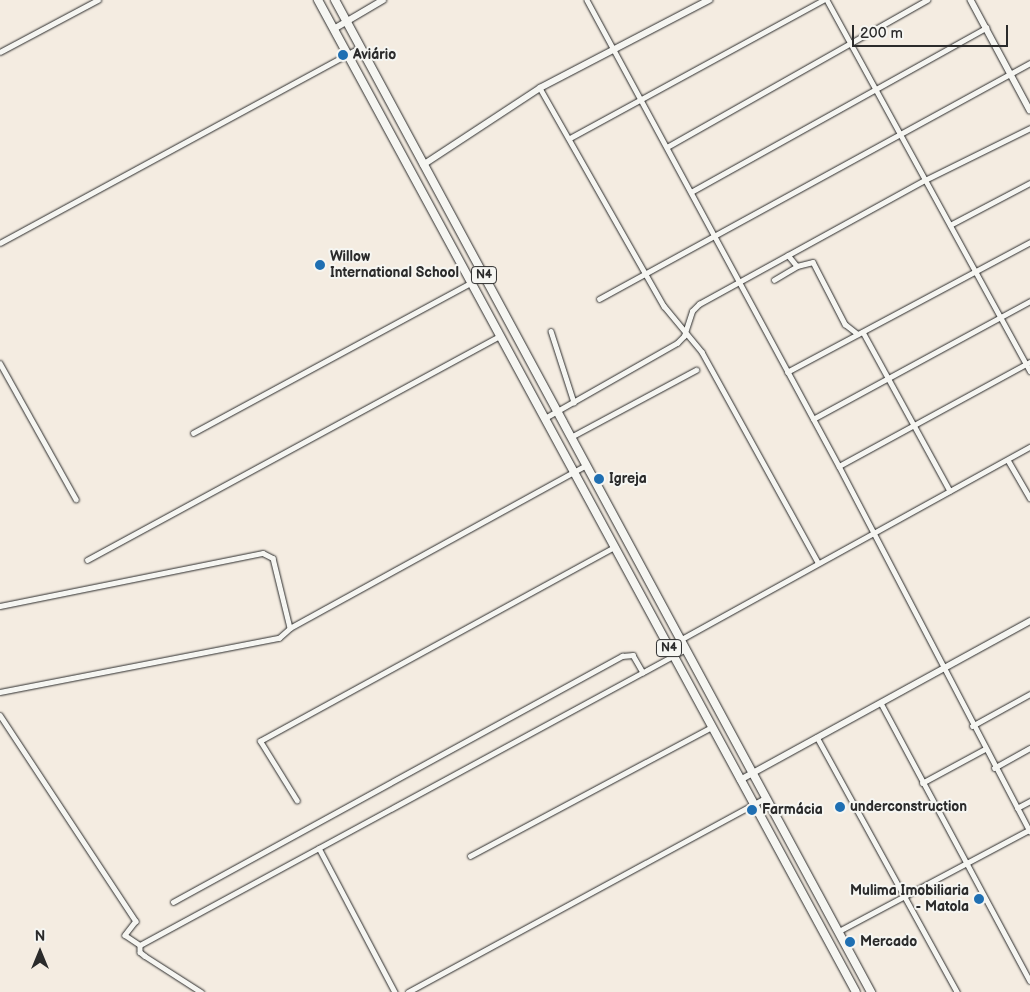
<!DOCTYPE html>
<html>
<head>
<meta charset="utf-8">
<style>
	body { margin:0 }
	#map { position:relative; width:1030px; height:992px; overflow:hidden; background:#f4ece1; font-family:"Balsamiq Sans",sans-serif }
	div>[style] { position:absolute }
	.roads { filter:drop-shadow(0 0 1px #2b2b2b) drop-shadow(0 0 1px #2b2b2b) }
	.minor>* { height:4.5px; margin:-2.25px; padding:0 2.25px; transform-origin:2.25px; border-radius:2.25px; background:#f6f6f2 }
	.tertiary>* { height:5.5px; margin:-2.75px; padding:0 2.75px; transform-origin:2.75px; border-radius:2.75px; background:#f6f6f2 }
	.trunk>* { height:8px; margin:-4px; padding:0 4px; transform-origin:4px; border-radius:4px; background:#f6f6f2 }
	.dots>* { width:14px; height:14px; translate:-50% -50%; box-sizing:border-box; border:2px solid #f6f6f2; border-radius:50% }
	span { translate:-50% -50%; white-space:nowrap; text-align:center; line-height:1.15; -webkit-text-stroke:4px #f6f6f2; paint-order:stroke }
	.shield-label span { padding:1px 4px; background:#f6f6f2; border:1px solid; border-radius:4px; -webkit-text-stroke-width:0 }
	.shield-label { font-size:12px; color:#2b2b2b; font-weight:700 }
	.poi-label { font-size:14px; color:#2b2b2b; font-weight:700 }
	.left { translate:0 -50%; text-align:left }
	.right { translate:-100% -50%; text-align:right }
	.north { position:absolute; left:15px; top:927px; width:50px; height:50px; -webkit-text-stroke:4px #f6f6f2; paint-order:stroke; rotate:0deg; font-size:14px; font-weight:700; line-height:20px; text-align:center; color:#2b2b2b }
	.north::after { content:''; display:block; margin:auto; width:18px; height:22px; background:#2b2b2b; clip-path:polygon(50% 0,100% 100%,50% 72%,0 100%) }
	.scale { position:absolute; left:852px; top:25px; width:156px; height:22px; box-sizing:border-box; border:2px solid #2b2b2b; border-top:0; padding-left:6px; font-size:15px; line-height:18px; white-space:nowrap; color:#2b2b2b; -webkit-text-stroke:4px #f6f6f2; paint-order:stroke }
</style>
</head>
<body>
<div id="map">
	<div class="roads">
		<div class="minor">
			<div style="left:587px;top:0;width:530px;rotate:61.6deg"></div>
			<div style="left:839px;top:466px;width:412px;rotate:62.4deg"></div>
			<div style="left:827px;top:0;width:423px;rotate:61.3deg"></div>
			<div style="left:0;top:52px;width:111px;rotate:-28deg"></div>
			<div style="left:540px;top:88px;width:251px;rotate:60.4deg"></div>
			<div style="left:664px;top:306px;width:60px;rotate:50.4deg"></div>
			<div style="left:702px;top:352px;width:240px;rotate:61.1deg"></div>
			<div style="left:570px;top:138px;width:288px;rotate:-28.6deg"></div>
			<div style="left:667px;top:147px;width:299px;rotate:-29.5deg"></div>
			<div style="left:691px;top:192px;width:338px;rotate:-29.1deg"></div>
			<div style="left:950px;top:225px;width:90px;rotate:-27.7deg"></div>
			<div style="left:0;top:243px;width:409px;rotate:-28.5deg"></div>
			<div style="left:788px;top:255px;width:14px;rotate:51deg"></div>
			<div style="left:797px;top:266px;width:16px;rotate:-14deg"></div>
			<div style="left:813px;top:262px;width:70px;rotate:62.7deg"></div>
			<div style="left:845px;top:324px;width:16px;rotate:38deg"></div>
			<div style="left:774px;top:280px;width:27px;rotate:-31deg"></div>
			<div style="left:599px;top:299px;width:491px;rotate:-28.7deg"></div>
			<div style="left:551px;top:331px;width:75px;rotate:72.1deg"></div>
			<div style="left:863px;top:332px;width:181px;rotate:61.3deg"></div>
			<div style="left:0;top:363px;width:156px;rotate:60.8deg"></div>
			<div style="left:787px;top:372px;width:276px;rotate:-28.1deg"></div>
			<div style="left:545px;top:418px;width:152px;rotate:-29.6deg"></div>
			<div style="left:677px;top:343px;width:10px;rotate:-45deg"></div>
			<div style="left:684px;top:336px;width:26px;rotate:-72deg"></div>
			<div style="left:692px;top:311px;width:10px;rotate:-45deg"></div>
			<div style="left:699px;top:304px;width:258px;rotate:-28.8deg"></div>
			<div style="left:925px;top:180px;width:117px;rotate:-26.3deg"></div>
			<div style="left:813px;top:419px;width:247px;rotate:-28.5deg"></div>
			<div style="left:193px;top:433px;width:317px;rotate:-28.4deg"></div>
			<div style="left:571px;top:437px;width:142px;rotate:-28.2deg"></div>
			<div style="left:1008px;top:460px;width:44px;rotate:59.9deg"></div>
			<div style="left:839px;top:466px;width:217px;rotate:-28.6deg"></div>
			<div style="left:87px;top:560px;width:470px;rotate:-28.5deg"></div>
			<div style="left:0;top:606px;width:268px;rotate:-11.4deg"></div>
			<div style="left:263px;top:553px;width:11px;rotate:27deg"></div>
			<div style="left:273px;top:558px;width:72px;rotate:76.3deg"></div>
			<div style="left:669px;top:646px;width:412px;rotate:-28.9deg"></div>
			<div style="left:0;top:692px;width:284px;rotate:-11deg"></div>
			<div style="left:279px;top:638px;width:15px;rotate:-42deg"></div>
			<div style="left:290px;top:628px;width:338px;rotate:-28.8deg"></div>
			<div style="left:881px;top:703px;width:315px;rotate:61.8deg"></div>
			<div style="left:0;top:715px;width:247px;rotate:56.6deg"></div>
			<div style="left:136px;top:921px;width:18px;rotate:128deg"></div>
			<div style="left:125px;top:935px;width:18px;rotate:34deg"></div>
			<div style="left:140px;top:945px;width:7px;rotate:90deg"></div>
			<div style="left:140px;top:952px;width:6px;rotate:39deg"></div>
			<div style="left:145px;top:956px;width:67px;rotate:32.7deg"></div>
			<div style="left:972px;top:726px;width:66px;rotate:-28.9deg"></div>
			<div style="left:817px;top:737px;width:291px;rotate:61.2deg"></div>
			<div style="left:994px;top:768px;width:41px;rotate:-29.1deg"></div>
			<div style="left:922px;top:783px;width:72px;rotate:-28.4deg"></div>
			<div style="left:297px;top:801px;width:70px;rotate:-121.7deg"></div>
			<div style="left:260px;top:741px;width:404px;rotate:-28.7deg"></div>
			<div style="left:1017px;top:808px;width:15px;rotate:-28deg"></div>
			<div style="left:319px;top:848px;width:163px;rotate:62.2deg"></div>
			<div style="left:470px;top:856px;width:274px;rotate:-28.1deg"></div>
			<div style="left:173px;top:902px;width:512px;rotate:-28.72deg"></div>
			<div style="left:622px;top:656px;width:11px;rotate:-5deg"></div>
			<div style="left:633px;top:655px;width:20px;rotate:60deg"></div>
			<div style="left:839px;top:931px;width:215px;rotate:-28deg"></div>
			<div style="left:140px;top:945px;width:619px;rotate:-28.47deg"></div>
			<div style="left:408px;top:992px;width:406px;rotate:-28.5deg"></div>
		</div>
		<div class="tertiary">
			<div style="left:971px;top:0;width:125px;rotate:61.8deg"></div>
			<div style="left:334px;top:29px;width:57px;rotate:-30.6deg"></div>
			<div style="left:423px;top:165px;width:140px;rotate:-33.3deg"></div>
			<div style="left:540px;top:88px;width:191px;rotate:-27.5deg"></div>
			<div style="left:740px;top:780px;width:331px;rotate:-28.7deg"></div>
		</div>
		<div class="trunk">
			<div style="left:318px;top:0;width:1128px;rotate:61.53deg"></div>
			<div style="left:335px;top:0;width:1128px;rotate:61.62deg"></div>
		</div>
	</div>
	<div class="dots">
		<div style="left:343px;top:55px;background:#1f6fb2"></div>
		<div style="left:320px;top:265px;background:#1f6fb2"></div>
		<div style="left:599px;top:479px;background:#1f6fb2"></div>
		<div style="left:840px;top:807px;background:#1f6fb2"></div>
		<div style="left:752px;top:810px;background:#1f6fb2"></div>
		<div style="left:979px;top:899px;background:#1f6fb2"></div>
		<div style="left:850px;top:942px;background:#1f6fb2"></div>
	</div>
	<div class="shield-label">
		<span style="left:484px;top:275px">N4</span>
		<span style="left:669px;top:648px">N4</span>
	</div>
	<div class="poi-label">
		<span class="left" style="left:353px;top:55px">Aviário</span>
		<span class="left" style="left:330px;top:265px">Willow<br>International School</span>
		<span class="left" style="left:609px;top:479px">Igreja</span>
		<span class="left" style="left:850px;top:807px">underconstruction</span>
		<span class="left" style="left:762px;top:810px">Farmácia</span>
		<span class="right" style="left:969px;top:899px">Mulima Imobiliaria<br>- Matola</span>
		<span class="left" style="left:860px;top:942px">Mercado</span>
	</div>
	<div class="north">N</div>
	<div class="scale">200 m</div>
</div>
</body>
</html>
